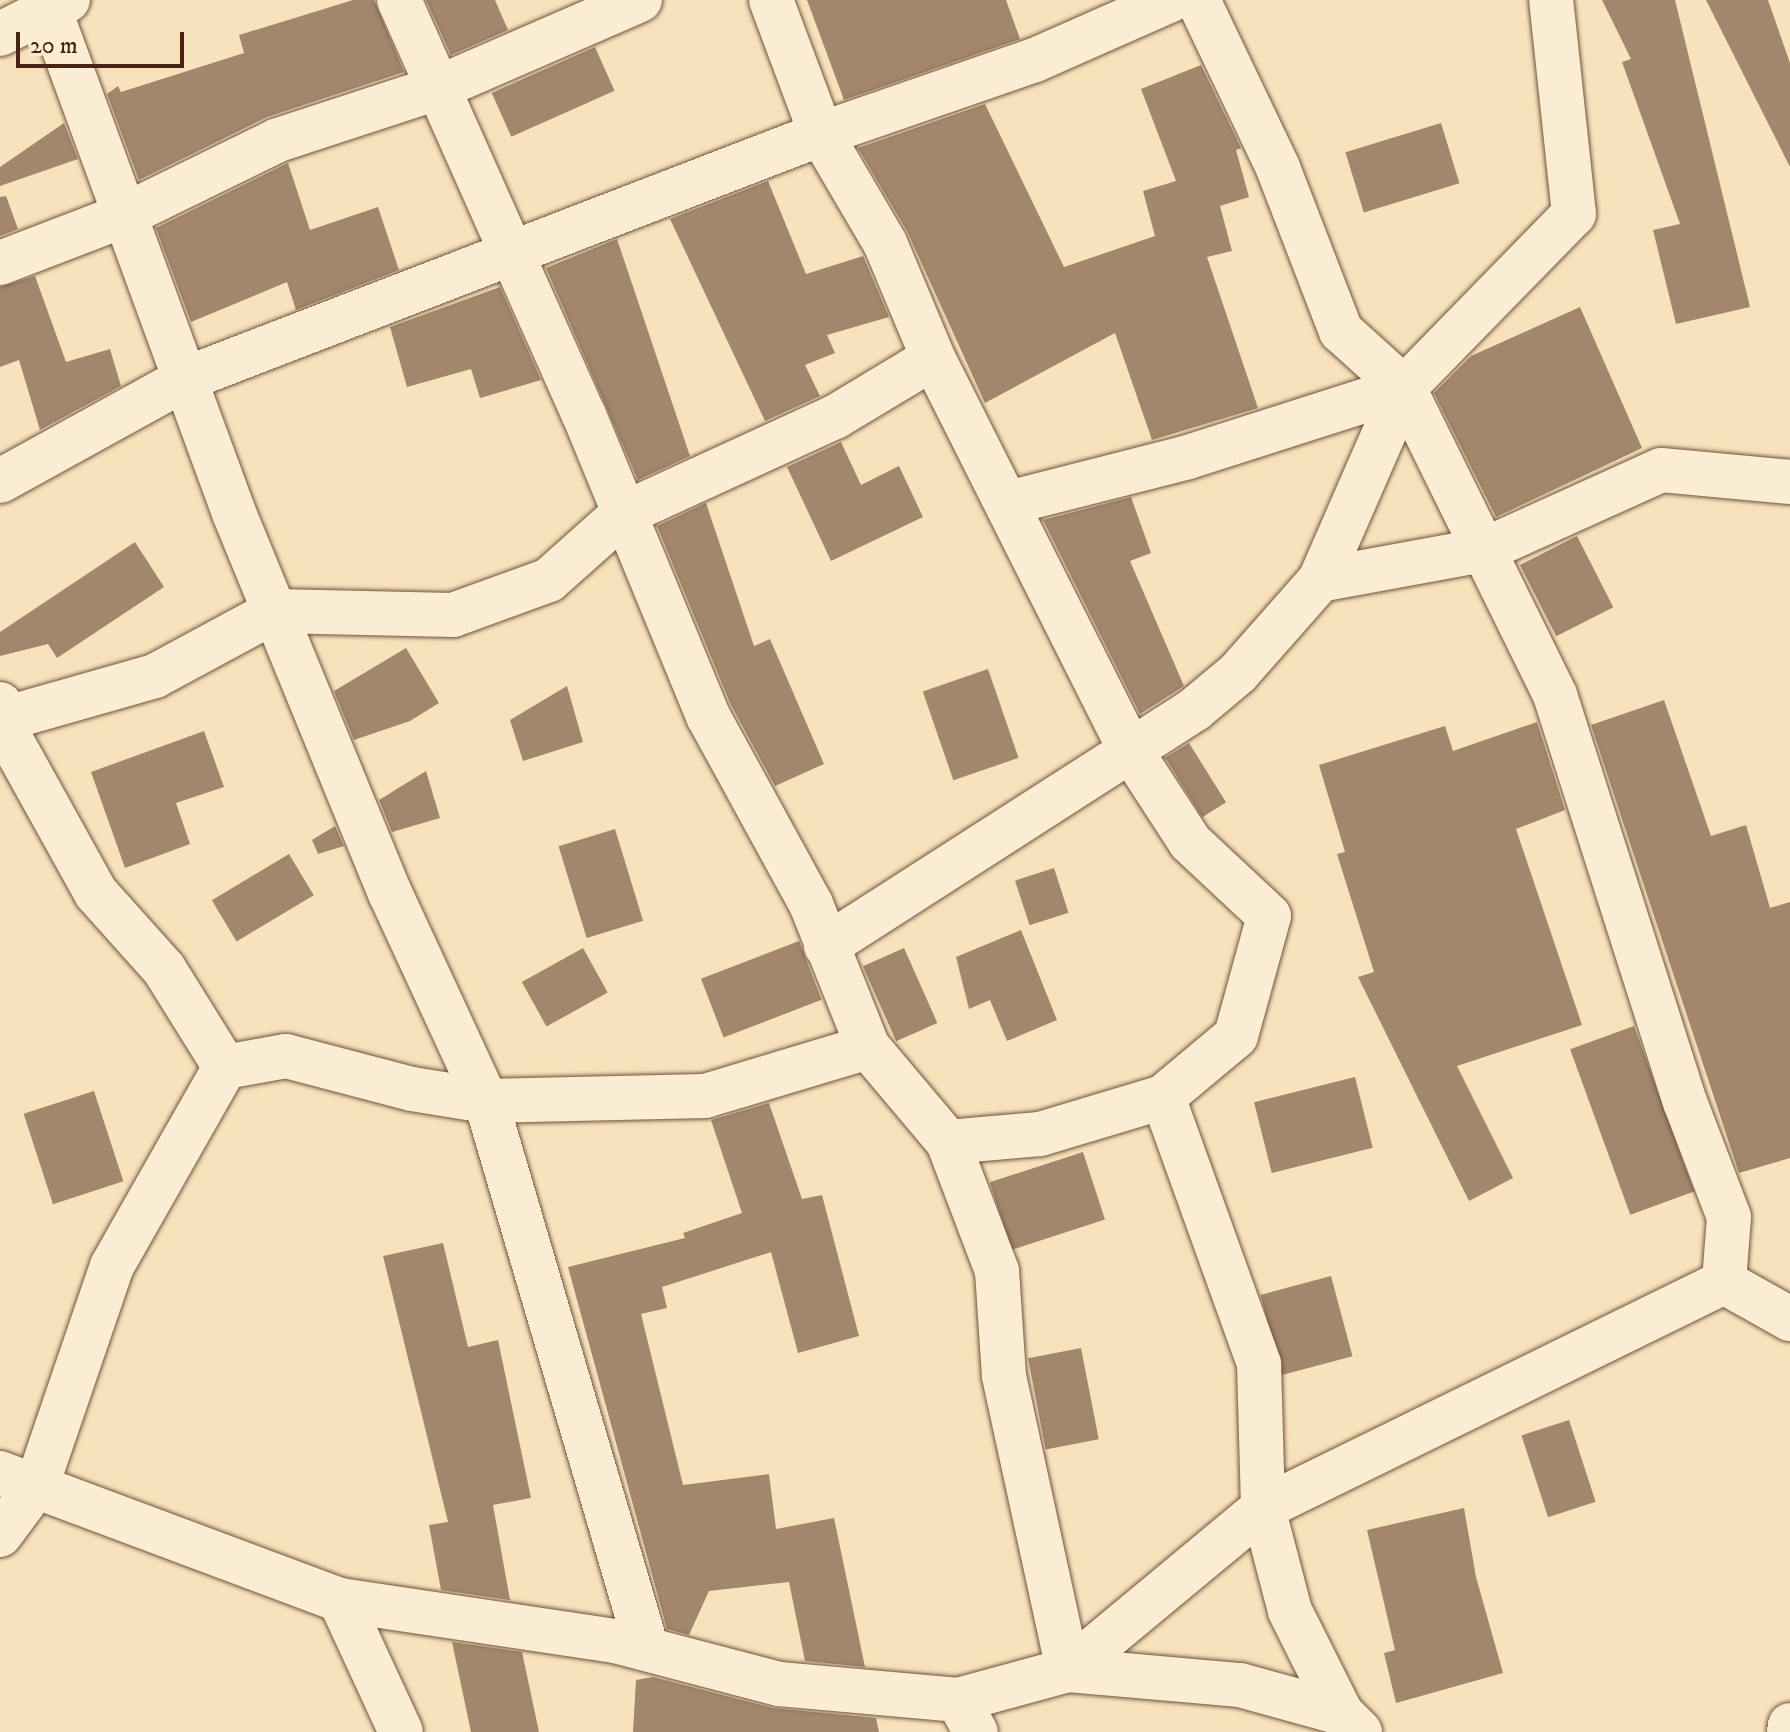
<!DOCTYPE html>
<html>
<head>
<meta charset="utf-8">
<style>
	body { margin:0 }
	#map { position:relative; width:1790px; height:1732px; overflow:hidden; background:#f7e3bb; font-family:"IM FELL DW Pica",serif }
	div>[style] { position:absolute }
	.building>* { inset:0; background:#a2876c; transform-origin:0 0 }
	.roads { filter:drop-shadow(0 0 2px #72533f) drop-shadow(0 0 2px #72533f) }
	.minor>* { height:44px; margin:-22px; padding:0 22px; transform-origin:22px; border-radius:22px; background:#faedd3 }
	.tertiary>* { height:44px; margin:-22px; padding:0 22px; transform-origin:22px; border-radius:22px; background:#faedd3 }
	span { translate:-50% -50%; white-space:nowrap; text-align:center; line-height:1.15; -webkit-text-stroke:6px #faedd3; paint-order:stroke }
	.scale { position:absolute; left:16px; top:32px; width:168px; height:36px; box-sizing:border-box; border:4px solid #462316; border-top:0; padding-left:10px; font-size:24px; line-height:28px; white-space:nowrap; color:#462316; -webkit-text-stroke:6px #faedd3; paint-order:stroke }
</style>
</head>
<body>
<div id="map">
	<div class="building">
		<div style="clip-path:polygon(353px 0,374px 0,404px 72px,267px 117px,139px 180px,107px 94px,118px 86px,121px 92px,244px 53px,239px 35px)"></div>
		<div style="clip-path:polygon(426px 0,495px 0,508px 30px,451px 55px)"></div>
		<div style="clip-path:polygon(807px 0,1006px 0,1020px 39px,844px 100px)"></div>
		<div style="clip-path:polygon(1602px 0,1675px 0,1750px 307px,1676px 324px,1653px 230px,1680px 224px,1622px 62px,1631px 59px)"></div>
		<div style="clip-path:polygon(1706px 0,1768px 0,1790px 63px,1790px 167px)"></div>
		<div style="left:595px;top:47px;width:48px;height:113px;rotate:66deg"></div>
		<div style="clip-path:polygon(1201px 65px,1241px 148px,1236px 150px,1249px 197px,1220px 206px,1232px 251px,1207px 257px,1258px 408px,1152px 440px,1115px 333px,985px 403px,907px 231px,858px 148px,985px 104px,1064px 267px,1155px 236px,1143px 191px,1176px 181px,1141px 89px)"></div>
		<div style="clip-path:polygon(64px 123px,78px 159px,0 186px,0 167px)"></div>
		<div style="left:1441px;top:123px;width:63px;height:100px;rotate:73deg"></div>
		<div style="clip-path:polygon(288px 163px,310px 230px,378px 207px,399px 270px,296px 310px,287px 282px,191px 322px,156px 228px)"></div>
		<div style="clip-path:polygon(768px 181px,806px 274px,863px 256px,889px 317px,827px 335px,835px 353px,805px 365px,820px 396px,765px 421px,670px 219px)"></div>
		<div style="clip-path:polygon(6px 196px,18px 229px,0 236px,0 197px)"></div>
		<div style="clip-path:polygon(617px 239px,690px 456px,638px 480px,546px 268px)"></div>
		<div style="clip-path:polygon(35px 276px,66px 362px,110px 349px,121px 386px,40px 430px,19px 360px,0 367px,0 287px)"></div>
		<div style="clip-path:polygon(500px 287px,541px 380px,480px 398px,471px 369px,407px 387px,390px 327px)"></div>
		<div style="clip-path:polygon(1580px 307px,1642px 448px,1496px 517px,1434px 393px,1471px 356px)"></div>
		<div style="clip-path:polygon(841px 442px,861px 485px,899px 466px,923px 517px,831px 561px,787px 467px)"></div>
		<div style="clip-path:polygon(1131px 497px,1151px 553px,1130px 561px,1184px 686px,1140px 714px,1043px 520px)"></div>
		<div style="clip-path:polygon(706px 503px,754px 646px,770px 639px,824px 764px,775px 786px,731px 705px,657px 526px)"></div>
		<div style="left:1577px;top:536px;width:80px;height:64px;rotate:63deg"></div>
		<div style="clip-path:polygon(135px 542px,164px 587px,57px 658px,48px 644px,0 656px,0 632px)"></div>
		<div style="clip-path:polygon(406px 648px,439px 703px,410px 721px,354px 740px,334px 691px)"></div>
		<div style="left:988px;top:669px;width:94px;height:69px;rotate:71deg"></div>
		<div style="clip-path:polygon(567px 686px,583px 742px,523px 761px,510px 720px)"></div>
		<div style="clip-path:polygon(1664px 700px,1711px 836px,1746px 825px,1770px 908px,1790px 902px,1790px 1158px,1739px 1173px,1591px 725px)"></div>
		<div style="clip-path:polygon(1537px 722px,1565px 810px,1516px 829px,1582px 1025px,1457px 1066px,1513px 1178px,1469px 1201px,1358px 977px,1374px 972px,1337px 854px,1345px 852px,1319px 765px,1445px 726px,1453px 751px)"></div>
		<div style="clip-path:polygon(204px 731px,224px 787px,176px 803px,190px 844px,125px 868px,91px 772px)"></div>
		<div style="left:1189px;top:743px;width:70px;height:28px;rotate:58deg"></div>
		<div style="clip-path:polygon(426px 771px,440px 818px,392px 832px,379px 800px)"></div>
		<div style="clip-path:polygon(335px 826px,344px 846px,318px 854px,312px 840px)"></div>
		<div style="left:615px;top:829px;width:96px;height:59px;rotate:73deg"></div>
		<div style="left:289px;top:854px;width:48px;height:90px;rotate:59deg"></div>
		<div style="left:1054px;top:868px;width:47px;height:41px;rotate:72deg"></div>
		<div style="clip-path:polygon(1021px 930px,1057px 1020px,1007px 1041px,990px 1000px,969px 1009px,956px 957px)"></div>
		<div style="left:799px;top:941px;width:63px;height:105px;rotate:69deg"></div>
		<div style="left:583px;top:948px;width:51px;height:70px;rotate:61deg"></div>
		<div style="left:904px;top:948px;width:82px;height:45px;rotate:66deg"></div>
		<div style="left:1634px;top:1026px;width:176px;height:68px;rotate:70deg"></div>
		<div style="left:1355px;top:1077px;width:73px;height:104px;rotate:76deg"></div>
		<div style="left:94px;top:1091px;width:95px;height:74px;rotate:72deg"></div>
		<div style="clip-path:polygon(769px 1103px,802px 1199px,822px 1195px,859px 1336px,798px 1353px,771px 1252px,662px 1287px,667px 1308px,641px 1314px,683px 1485px,769px 1474px,776px 1529px,834px 1518px,865px 1667px,805px 1661px,789px 1582px,709px 1591px,689px 1635px,667px 1629px,568px 1267px,685px 1238px,683px 1233px,742px 1213px,711px 1120px)"></div>
		<div style="left:1083px;top:1152px;width:71px;height:98px;rotate:72deg"></div>
		<div style="clip-path:polygon(443px 1243px,468px 1347px,498px 1340px,531px 1498px,493px 1505px,510px 1600px,441px 1590px,429px 1525px,448px 1522px,383px 1256px)"></div>
		<div style="left:1331px;top:1276px;width:83px;height:73px;rotate:75deg"></div>
		<div style="left:1081px;top:1348px;width:93px;height:54px;rotate:79deg"></div>
		<div style="left:1569px;top:1420px;width:86px;height:50px;rotate:72deg"></div>
		<div style="clip-path:polygon(1464px 1508px,1476px 1577px,1503px 1673px,1396px 1703px,1384px 1653px,1395px 1650px,1367px 1530px)"></div>
		<div style="clip-path:polygon(452px 1642px,522px 1652px,539px 1732px,471px 1732px)"></div>
		<div style="clip-path:polygon(653px 1677px,773px 1708px,876px 1718px,879px 1732px,633px 1732px,636px 1680px)"></div>
	</div>
	<div class="roads">
		<div class="minor">
			<div style="left:46px;top:0;width:546px;rotate:69.87deg"></div>
			<div style="left:234px;top:513px;width:411px;rotate:67.7deg"></div>
			<div style="left:390px;top:893px;width:229px;rotate:65.2deg"></div>
			<div style="left:486px;top:1101px;width:571px;rotate:73.63deg"></div>
			<div style="left:399px;top:0;width:454px;rotate:66deg"></div>
			<div style="left:584px;top:415px;width:326px;rotate:67.6deg"></div>
			<div style="left:708px;top:716px;width:214px;rotate:61.3deg"></div>
			<div style="left:811px;top:904px;width:154px;rotate:68.3deg"></div>
			<div style="left:771px;top:0;width:143px;rotate:69.5deg"></div>
			<div style="left:821px;top:134px;width:126px;rotate:59.6deg"></div>
			<div style="left:885px;top:243px;width:125px;rotate:67.3deg"></div>
			<div style="left:933px;top:358px;width:440px;rotate:63.3deg"></div>
			<div style="left:1131px;top:751px;width:108px;rotate:57deg"></div>
			<div style="left:1190px;top:842px;width:108px;rotate:43.1deg"></div>
			<div style="left:1269px;top:916px;width:124px;rotate:105.4deg"></div>
			<div style="left:1236px;top:1036px;width:95px;rotate:140.1deg"></div>
			<div style="left:1198px;top:0;width:186px;rotate:64.5deg"></div>
			<div style="left:1278px;top:168px;width:175px;rotate:68.9deg"></div>
			<div style="left:1341px;top:331px;width:85px;rotate:42.1deg"></div>
			<div style="left:1404px;top:388px;width:342px;rotate:63.8deg"></div>
			<div style="left:1555px;top:695px;width:427px;rotate:72.3deg"></div>
			<div style="left:1685px;top:1102px;width:123px;rotate:69.1deg"></div>
			<div style="left:1729px;top:1217px;width:65px;rotate:94.4deg"></div>
			<div style="left:0;top:34px;width:76px;rotate:-26.6deg"></div>
			<div style="left:0;top:263px;width:134px;rotate:-21deg"></div>
			<div style="left:125px;top:215px;width:170px;rotate:-26.1deg"></div>
			<div style="left:278px;top:140px;width:170px;rotate:-18.1deg"></div>
			<div style="left:440px;top:87px;width:218px;rotate:-23.5deg"></div>
			<div style="left:0;top:481px;width:211px;rotate:-28.9deg"></div>
			<div style="left:185px;top:379px;width:682px;rotate:-21.07deg"></div>
			<div style="left:821px;top:134px;width:226px;rotate:-19.1deg"></div>
			<div style="left:1035px;top:60px;width:149px;rotate:-23.8deg"></div>
			<div style="left:1008px;top:503px;width:186px;rotate:-14.3deg"></div>
			<div style="left:1188px;top:457px;width:227px;rotate:-17.7deg"></div>
			<div style="left:1320px;top:580px;width:167px;rotate:-10.4deg"></div>
			<div style="left:1484px;top:550px;width:194px;rotate:-24.3deg"></div>
			<div style="left:1661px;top:470px;width:130px;rotate:5.3deg"></div>
			<div style="left:0;top:704px;width:16px;rotate:75deg"></div>
			<div style="left:4px;top:719px;width:157px;rotate:-15.9deg"></div>
			<div style="left:155px;top:676px;width:136px;rotate:-28.4deg"></div>
			<div style="left:275px;top:611px;width:178px;rotate:1.3deg"></div>
			<div style="left:453px;top:615px;width:102px;rotate:-20deg"></div>
			<div style="left:549px;top:580px;width:99px;rotate:-41.7deg"></div>
			<div style="left:623px;top:514px;width:233px;rotate:-24.6deg"></div>
			<div style="left:835px;top:417px;width:114px;rotate:-31deg"></div>
			<div style="left:0;top:720px;width:198px;rotate:61deg"></div>
			<div style="left:96px;top:893px;width:102px;rotate:48.2deg"></div>
			<div style="left:164px;top:969px;width:115px;rotate:58.1deg"></div>
			<div style="left:225px;top:1067px;width:62px;rotate:-10.2deg"></div>
			<div style="left:286px;top:1056px;width:130px;rotate:14.7deg"></div>
			<div style="left:412px;top:1089px;width:75px;rotate:9.2deg"></div>
			<div style="left:486px;top:1101px;width:219px;rotate:-1.3deg"></div>
			<div style="left:705px;top:1096px;width:170px;rotate:-16.7deg"></div>
			<div style="left:868px;top:1047px;width:124px;rotate:49.9deg"></div>
			<div style="left:948px;top:1142px;width:138px;rotate:69.2deg"></div>
			<div style="left:997px;top:1271px;width:105px;rotate:86.2deg"></div>
			<div style="left:1004px;top:1376px;width:301px;rotate:77.7deg"></div>
			<div style="left:1068px;top:1670px;width:254px;rotate:-39.7deg"></div>
			<div style="left:1263px;top:1508px;width:513px;rotate:-26.12deg"></div>
			<div style="left:1724px;top:1282px;width:76px;rotate:29.3deg"></div>
			<div style="left:826px;top:946px;width:439px;rotate:-32.7deg"></div>
			<div style="left:1195px;top:709px;width:56px;rotate:-39.9deg"></div>
			<div style="left:1238px;top:673px;width:124px;rotate:-48.6deg"></div>
			<div style="left:1320px;top:580px;width:210px;rotate:-66.4deg"></div>
			<div style="left:1404px;top:388px;width:243px;rotate:-45.7deg"></div>
			<div style="left:1574px;top:214px;width:215px;rotate:-96.1deg"></div>
			<div style="left:948px;top:1142px;width:92px;rotate:-5deg"></div>
			<div style="left:1040px;top:1134px;width:128px;rotate:-16.7deg"></div>
			<div style="left:1163px;top:1097px;width:284px;rotate:70.2deg"></div>
			<div style="left:1259px;top:1364px;width:144px;rotate:88.4deg"></div>
			<div style="left:1263px;top:1508px;width:106px;rotate:75.3deg"></div>
			<div style="left:1290px;top:1611px;width:114px;rotate:63.4deg"></div>
			<div style="left:0;top:1473px;width:363px;rotate:20.5deg"></div>
			<div style="left:340px;top:1600px;width:278px;rotate:8.5deg"></div>
			<div style="left:615px;top:1641px;width:170px;rotate:14.7deg"></div>
			<div style="left:779px;top:1684px;width:180px;rotate:5.1deg"></div>
			<div style="left:958px;top:1700px;width:114px;rotate:-15.3deg"></div>
			<div style="left:1068px;top:1670px;width:173px;rotate:5deg"></div>
			<div style="left:1240px;top:1685px;width:105px;rotate:15.5deg"></div>
			<div style="left:1341px;top:1713px;width:27px;rotate:45deg"></div>
			<div style="left:0;top:1535px;width:62px;rotate:-53.5deg"></div>
			<div style="left:37px;top:1485px;width:231px;rotate:-71.1deg"></div>
			<div style="left:112px;top:1266px;width:229px;rotate:-60.4deg"></div>
			<div style="left:340px;top:1600px;width:145px;rotate:65.2deg"></div>
			<div style="left:958px;top:1700px;width:37px;rotate:61deg"></div>
		</div>
		<div class="tertiary">
			<div style="left:1789px;top:1732px;width:7px;rotate:-82deg"></div>
		</div>
	</div>
	<div class="scale">20 m</div>
</div>
</body>
</html>
